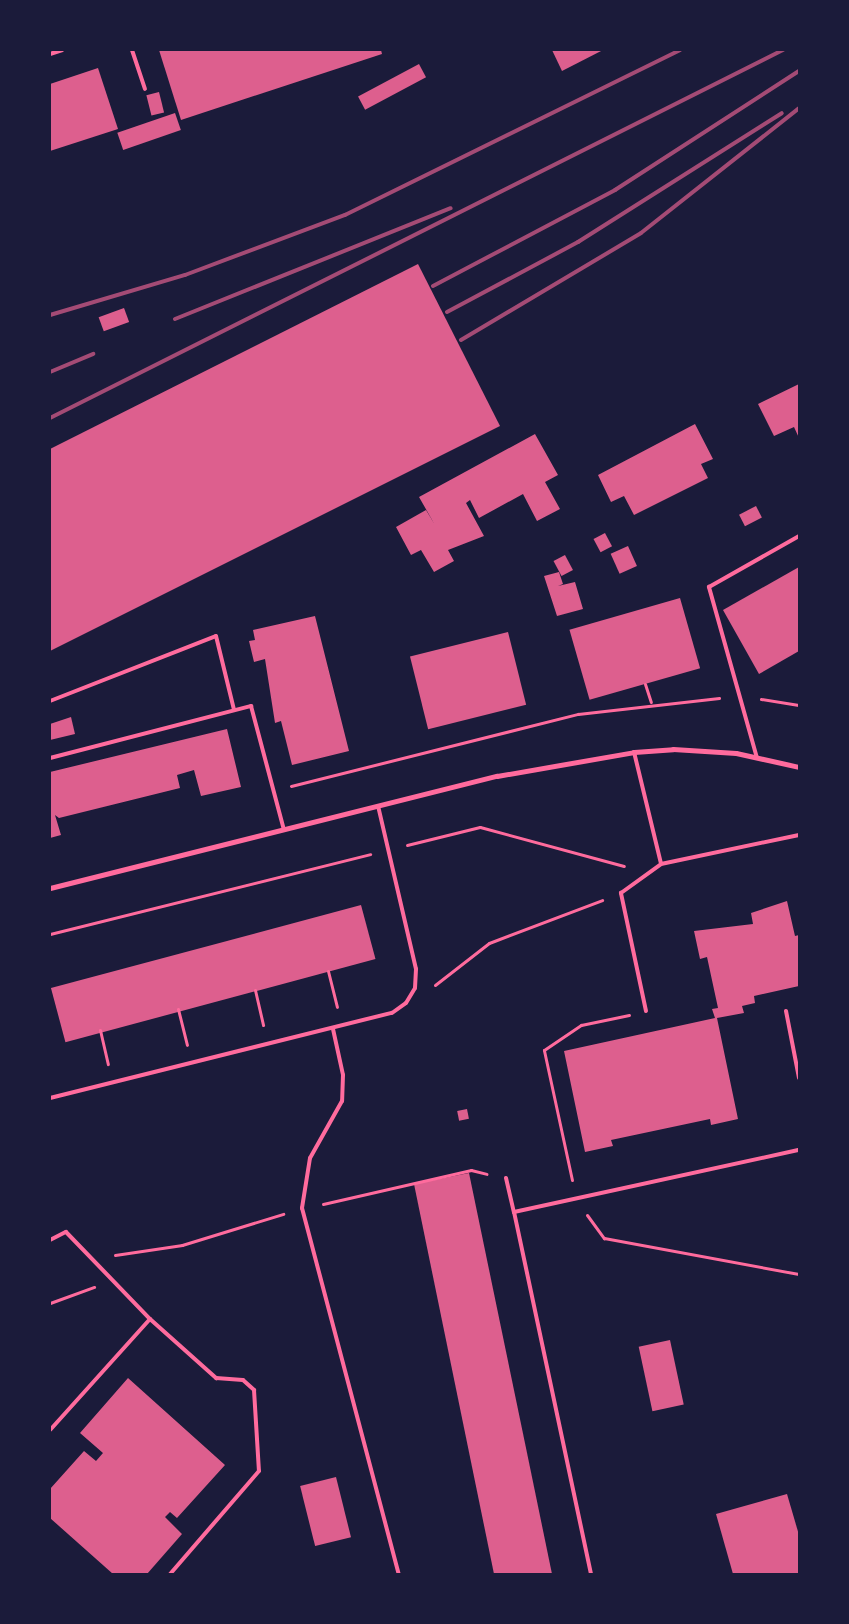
<!DOCTYPE html>
<html>
<head>
<meta charset="utf-8">
<style>
	body { margin:0 }
	#map { position:relative; width:849px; height:1624px; overflow:hidden; background:#1b1b3a; font-family:Bitter,serif }
	div>[style] { position:absolute }
	.building>* { inset:0; background:#dd5f8e; transform-origin:0 0 }
	.path>* { height:3px; margin:-1.5px; padding:0 1.5px; transform-origin:1.5px; border-radius:1.5px; background:#ff6b9d }
	.service>* { height:4px; margin:-2px; padding:0 2px; transform-origin:2px; border-radius:2px; background:#ff6b9d }
	.minor>* { height:5px; margin:-2.5px; padding:0 2.5px; transform-origin:2.5px; border-radius:2.5px; background:#ff6b9d }
	.rail>* { height:4px; margin:-2px; padding:0 2px; transform-origin:2px; border-radius:2px; background:#a44b75 }
	span { translate:-50% -50%; white-space:nowrap; text-align:center; line-height:1.15; -webkit-text-stroke:4px #1b1b3a; paint-order:stroke }
	.frame { position:absolute; inset:0; border:51px solid #1b1b3a; pointer-events:none }
</style>
</head>
<body>
<div id="map">
	<div class="building">
		<div style="clip-path:polygon(159px 50px,381px 50px,382px 54px,181px 120px)"></div>
		<div style="clip-path:polygon(552px 50px,603px 50px,562px 71px)"></div>
		<div style="left:419px;top:64px;width:15px;height:69px;rotate:62deg"></div>
		<div style="clip-path:polygon(98px 68px,118px 129px,50px 151px,50px 84px)"></div>
		<div style="left:159px;top:92px;width:21px;height:13px;rotate:76deg"></div>
		<div style="left:175px;top:113px;width:18px;height:61px;rotate:71deg"></div>
		<div style="clip-path:polygon(418px 264px,500px 426px,50px 651px,50px 449px)"></div>
		<div style="left:124px;top:308px;width:15px;height:27px;rotate:70deg"></div>
		<div style="clip-path:polygon(799px 384px,799px 438px,794px 427px,774px 436px,758px 404px)"></div>
		<div style="clip-path:polygon(695px 424px,713px 459px,701px 464px,708px 478px,634px 515px,624px 496px,611px 502px,598px 475px)"></div>
		<div style="clip-path:polygon(535px 434px,558px 475px,545px 482px,560px 509px,537px 521px,523px 494px,479px 518px,470px 500px,466px 503px,484px 536px,448px 550px,454px 561px,434px 572px,421px 550px,411px 555px,396px 527px,426px 510px,435px 525px,419px 497px)"></div>
		<div style="left:756px;top:506px;width:13px;height:19px;rotate:63deg"></div>
		<div style="left:605px;top:533px;width:15px;height:13px;rotate:62deg"></div>
		<div style="left:628px;top:546px;width:22px;height:19px;rotate:66deg"></div>
		<div style="left:565px;top:555px;width:17px;height:13px;rotate:62deg"></div>
		<div style="clip-path:polygon(799px 567px,799px 651px,759px 674px,723px 610px)"></div>
		<div style="clip-path:polygon(559px 572px,563px 584px,558px 586px,575px 582px,583px 609px,557px 616px,544px 576px)"></div>
		<div style="left:680px;top:598px;width:73px;height:115px;rotate:74deg"></div>
		<div style="clip-path:polygon(315px 616px,349px 751px,292px 765px,281px 721px,275px 723px,265px 659px,254px 662px,249px 641px,255px 640px,253px 630px)"></div>
		<div style="left:508px;top:632px;width:75px;height:101px;rotate:76deg"></div>
		<div style="clip-path:polygon(71px 717px,75px 734px,50px 740px,50px 724px)"></div>
		<div style="clip-path:polygon(227px 729px,241px 787px,201px 796px,194px 770px,177px 775px,180px 788px,59px 818px,55px 815px,61px 835px,50px 838px,50px 772px)"></div>
		<div style="clip-path:polygon(787px 901px,795px 936px,799px 935px,799px 986px,754px 996px,755px 1003px,742px 1006px,744px 1013px,717px 1018px,738px 1119px,711px 1125px,710px 1119px,611px 1140px,613px 1146px,585px 1152px,564px 1051px,715px 1018px,712px 1009px,718px 1008px,707px 957px,700px 959px,694px 931px,753px 924px,751px 913px)"></div>
		<div style="left:361px;top:905px;width:56px;height:321px;rotate:75deg"></div>
		<div style="left:467px;top:1109px;width:10px;height:10px;rotate:79deg"></div>
		<div style="clip-path:polygon(469px 1173px,526px 1448px,552px 1574px,494px 1574px,414px 1184px)"></div>
		<div style="left:670px;top:1340px;width:66px;height:32px;rotate:78deg"></div>
		<div style="clip-path:polygon(128px 1378px,225px 1465px,177px 1518px,170px 1512px,165px 1517px,182px 1534px,147px 1574px,113px 1574px,50px 1518px,50px 1489px,84px 1451px,96px 1461px,103px 1453px,80px 1433px)"></div>
		<div style="left:336px;top:1477px;width:62px;height:37px;rotate:76deg"></div>
		<div style="clip-path:polygon(787px 1494px,799px 1535px,799px 1574px,733px 1574px,716px 1514px)"></div>
	</div>
	<div class="path">
		<div style="left:645px;top:684px;width:19px;rotate:72deg"></div>
		<div style="left:761px;top:699px;width:38px;rotate:9deg"></div>
		<div style="left:291px;top:786px;width:296px;rotate:-14.1deg"></div>
		<div style="left:578px;top:714px;width:142px;rotate:-6.5deg"></div>
		<div style="left:407px;top:845px;width:75px;rotate:-13.9deg"></div>
		<div style="left:480px;top:827px;width:149px;rotate:15.2deg"></div>
		<div style="left:50px;top:934px;width:330px;rotate:-14deg"></div>
		<div style="left:328px;top:971px;width:37px;rotate:76deg"></div>
		<div style="left:435px;top:985px;width:68px;rotate:-37.9deg"></div>
		<div style="left:489px;top:943px;width:121px;rotate:-20.8deg"></div>
		<div style="left:255px;top:990px;width:36px;rotate:77deg"></div>
		<div style="left:178px;top:1009px;width:37px;rotate:76deg"></div>
		<div style="left:100px;top:1030px;width:35px;rotate:77deg"></div>
		<div style="left:572px;top:1180px;width:133px;rotate:-102.2deg"></div>
		<div style="left:544px;top:1050px;width:45px;rotate:-34deg"></div>
		<div style="left:581px;top:1025px;width:49px;rotate:-11.8deg"></div>
		<div style="left:323px;top:1204px;width:152px;rotate:-12.9deg"></div>
		<div style="left:471px;top:1170px;width:16px;rotate:14deg"></div>
		<div style="left:587px;top:1215px;width:29px;rotate:54deg"></div>
		<div style="left:604px;top:1238px;width:198px;rotate:10.5deg"></div>
		<div style="left:115px;top:1255px;width:68px;rotate:-8.5deg"></div>
		<div style="left:182px;top:1245px;width:106px;rotate:-17.1deg"></div>
		<div style="left:50px;top:1303px;width:47px;rotate:-20deg"></div>
	</div>
	<div class="service">
		<div style="left:132px;top:50px;width:41px;rotate:71.6deg"></div>
		<div style="left:50px;top:54px;width:13px;rotate:-18deg"></div>
		<div style="left:50px;top:701px;width:178px;rotate:-21.4deg"></div>
		<div style="left:216px;top:636px;width:76px;rotate:76.3deg"></div>
		<div style="left:634px;top:752px;width:115px;rotate:76.4deg"></div>
		<div style="left:661px;top:864px;width:141px;rotate:-11.9deg"></div>
		<div style="left:50px;top:758px;width:208px;rotate:-14.5deg"></div>
		<div style="left:251px;top:706px;width:128px;rotate:75.1deg"></div>
		<div style="left:757px;top:758px;width:178px;rotate:-105.7deg"></div>
		<div style="left:709px;top:587px;width:103px;rotate:-29.5deg"></div>
		<div style="left:646px;top:1011px;width:121px;rotate:-102deg"></div>
		<div style="left:621px;top:893px;width:49px;rotate:-35.9deg"></div>
		<div style="left:786px;top:1011px;width:68px;rotate:79deg"></div>
		<div style="left:333px;top:1029px;width:47px;rotate:77.7deg"></div>
		<div style="left:343px;top:1075px;width:26px;rotate:92deg"></div>
		<div style="left:342px;top:1101px;width:65px;rotate:119.3deg"></div>
		<div style="left:310px;top:1158px;width:51px;rotate:99.1deg"></div>
		<div style="left:302px;top:1208px;width:379px;rotate:75.2deg"></div>
		<div style="left:50px;top:1098px;width:352px;rotate:-14deg"></div>
		<div style="left:392px;top:1013px;width:17px;rotate:-36deg"></div>
		<div style="left:406px;top:1003px;width:17px;rotate:-59deg"></div>
		<div style="left:415px;top:988px;width:19px;rotate:-87deg"></div>
		<div style="left:416px;top:969px;width:167px;rotate:-103.1deg"></div>
		<div style="left:506px;top:1178px;width:35px;rotate:77deg"></div>
		<div style="left:50px;top:1240px;width:18px;rotate:-27deg"></div>
		<div style="left:66px;top:1232px;width:121px;rotate:46deg"></div>
		<div style="left:150px;top:1319px;width:149px;rotate:132deg"></div>
		<div style="left:150px;top:1319px;width:89px;rotate:41.8deg"></div>
		<div style="left:216px;top:1378px;width:27px;rotate:4deg"></div>
		<div style="left:243px;top:1380px;width:15px;rotate:42deg"></div>
		<div style="left:254px;top:1390px;width:81px;rotate:86.5deg"></div>
		<div style="left:259px;top:1471px;width:136px;rotate:130.8deg"></div>
		<div style="left:591px;top:1574px;width:370px;rotate:-102deg"></div>
		<div style="left:514px;top:1212px;width:292px;rotate:-12.3deg"></div>
	</div>
	<div class="minor">
		<div style="left:50px;top:888px;width:461px;rotate:-14.1deg"></div>
		<div style="left:497px;top:776px;width:139px;rotate:-9.9deg"></div>
		<div style="left:634px;top:752px;width:39px;rotate:-4deg"></div>
		<div style="left:673px;top:749px;width:63px;rotate:3.6deg"></div>
		<div style="left:736px;top:753px;width:65px;rotate:12.5deg"></div>
	</div>
	<div class="rail">
		<div style="left:433px;top:286px;width:206px;rotate:-27.8deg"></div>
		<div style="left:615px;top:190px;width:219px;rotate:-32.9deg"></div>
		<div style="left:447px;top:312px;width:149px;rotate:-28.1deg"></div>
		<div style="left:578px;top:242px;width:241px;rotate:-32.3deg"></div>
		<div style="left:50px;top:315px;width:141px;rotate:-16.5deg"></div>
		<div style="left:185px;top:275px;width:171px;rotate:-20.6deg"></div>
		<div style="left:345px;top:215px;width:373px;rotate:-26.2deg"></div>
		<div style="left:175px;top:319px;width:297px;rotate:-21.9deg"></div>
		<div style="left:461px;top:340px;width:209px;rotate:-30.7deg"></div>
		<div style="left:641px;top:233px;width:201px;rotate:-38.3deg"></div>
		<div style="left:50px;top:372px;width:47px;rotate:-22.7deg"></div>
		<div style="left:50px;top:418px;width:820px;rotate:-26.66deg"></div>
	</div>
	<div class="frame"></div>
</div>
</body>
</html>
